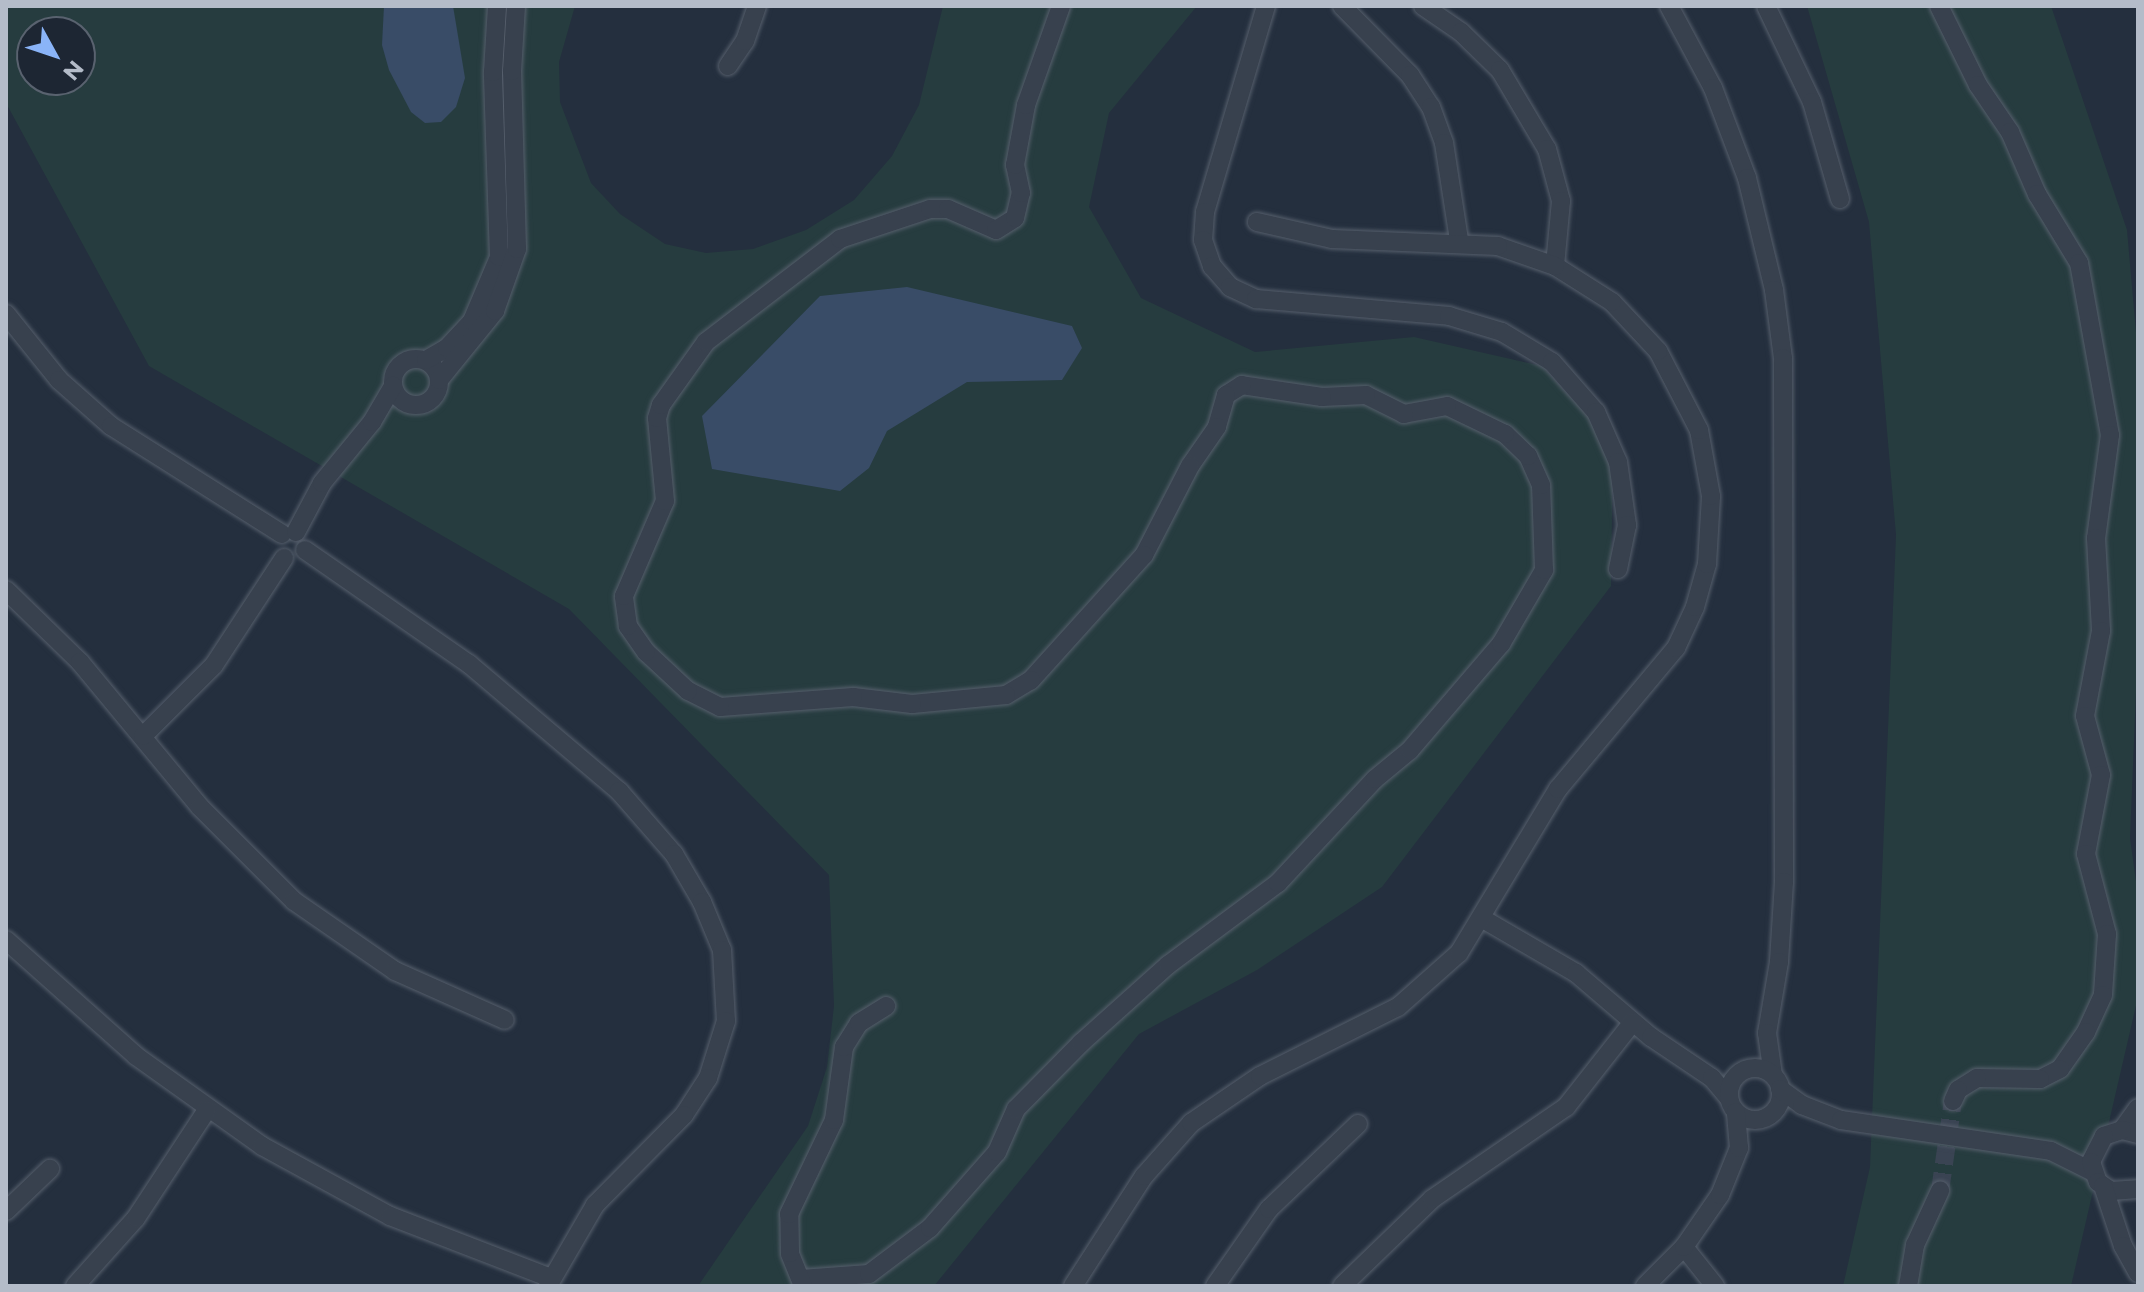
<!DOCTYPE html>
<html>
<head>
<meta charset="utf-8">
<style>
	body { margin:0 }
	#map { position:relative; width:2144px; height:1292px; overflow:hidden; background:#242f3e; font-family:Montserrat,sans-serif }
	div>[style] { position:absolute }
	.green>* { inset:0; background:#263c3f }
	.water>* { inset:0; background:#394c67 }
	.minor-tunnel>* { height:18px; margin-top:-9px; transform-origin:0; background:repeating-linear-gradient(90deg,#3a4453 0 18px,transparent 0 27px) }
	.roads { filter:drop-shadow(0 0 2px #565f6c) drop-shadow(0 0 2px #565f6c) }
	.minor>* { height:18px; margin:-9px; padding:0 9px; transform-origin:9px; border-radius:9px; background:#38414e }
	.minor>.ring { margin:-9px; padding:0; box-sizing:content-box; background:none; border:18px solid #38414e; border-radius:50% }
	span { translate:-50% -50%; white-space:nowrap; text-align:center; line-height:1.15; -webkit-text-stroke:6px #1d2633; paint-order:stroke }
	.frame { position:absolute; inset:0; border:8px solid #b4bcc9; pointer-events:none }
	.north { position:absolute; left:16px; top:16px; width:80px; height:80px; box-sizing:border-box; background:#1d2633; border:2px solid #59626f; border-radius:50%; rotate:130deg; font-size:22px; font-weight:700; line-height:32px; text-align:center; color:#b4bcc9 }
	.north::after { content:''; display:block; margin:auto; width:28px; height:36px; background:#8ab4f8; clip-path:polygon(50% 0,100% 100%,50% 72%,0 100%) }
</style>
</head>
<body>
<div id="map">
	<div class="green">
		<div style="clip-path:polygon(evenodd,6px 6px,575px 6px,559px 62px,560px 102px,591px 183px,620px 214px,665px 244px,706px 253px,753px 249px,806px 230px,854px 200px,892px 156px,919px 105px,943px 6px,1197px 6px,1109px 113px,1089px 207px,1141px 298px,1255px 352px,1414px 337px,1542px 366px,1613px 444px,1611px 586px,1382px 887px,1257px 970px,1139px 1034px,934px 1286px,698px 1286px,808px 1126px,827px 1067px,834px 1006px,829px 875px,569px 609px,149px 366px,6px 103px,6px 6px,32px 32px,80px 32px,80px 80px,32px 80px,32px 32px)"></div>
		<div style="clip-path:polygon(1807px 6px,2051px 6px,2127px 230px,2138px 355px,2138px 644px,2130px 838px,2138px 896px,2138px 997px,2071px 1286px,1843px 1286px,1870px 1167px,1896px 535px,1869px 222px)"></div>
	</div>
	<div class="water">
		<div style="clip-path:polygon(384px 6px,453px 6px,465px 78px,456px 107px,441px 122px,425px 123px,411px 112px,389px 70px,382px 45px)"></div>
		<div style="clip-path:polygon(907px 287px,1072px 326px,1082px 348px,1062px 380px,967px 382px,887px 431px,869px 468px,840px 491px,712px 469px,702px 416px,820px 296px)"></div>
	</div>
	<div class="minor-tunnel">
		<div style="left:1940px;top:1191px;width:91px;rotate:-81.8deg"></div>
	</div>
	<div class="roads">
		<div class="minor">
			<div style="left:1266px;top:6px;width:215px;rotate:106.5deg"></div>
			<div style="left:1205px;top:212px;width:28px;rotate:94deg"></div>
			<div style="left:1203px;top:240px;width:28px;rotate:71deg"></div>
			<div style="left:1212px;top:266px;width:28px;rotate:49deg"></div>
			<div style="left:1230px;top:287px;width:29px;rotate:25deg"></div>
			<div style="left:1256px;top:299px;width:194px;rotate:5deg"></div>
			<div style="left:1449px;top:316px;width:55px;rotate:16.8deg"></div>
			<div style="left:1502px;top:332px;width:58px;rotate:31deg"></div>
			<div style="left:1552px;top:362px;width:67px;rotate:48.7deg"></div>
			<div style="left:1596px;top:412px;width:55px;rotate:66.3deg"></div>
			<div style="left:1618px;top:462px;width:64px;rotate:81.9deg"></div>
			<div style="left:1627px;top:525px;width:45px;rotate:101.6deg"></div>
			<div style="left:1342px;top:6px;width:97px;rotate:45.4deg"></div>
			<div style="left:1410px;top:75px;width:38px;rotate:57deg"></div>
			<div style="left:1431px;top:107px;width:38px;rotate:70deg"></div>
			<div style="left:1444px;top:143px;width:98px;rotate:81.2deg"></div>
			<div style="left:1423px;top:6px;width:46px;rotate:34.4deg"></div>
			<div style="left:1461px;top:32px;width:54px;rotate:44.3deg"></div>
			<div style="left:1500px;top:70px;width:92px;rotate:59.3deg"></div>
			<div style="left:1547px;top:149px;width:54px;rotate:74.9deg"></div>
			<div style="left:1561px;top:201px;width:65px;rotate:95.3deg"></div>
			<div style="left:1669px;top:6px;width:93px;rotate:61.8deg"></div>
			<div style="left:1713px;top:88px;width:96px;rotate:69.3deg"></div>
			<div style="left:1747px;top:178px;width:115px;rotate:76.4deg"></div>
			<div style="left:1774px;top:290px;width:69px;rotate:82.5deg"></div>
			<div style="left:1783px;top:358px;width:524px;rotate:89.89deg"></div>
			<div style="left:1784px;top:882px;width:80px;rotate:93.6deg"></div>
			<div style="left:1779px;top:962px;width:72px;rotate:99.6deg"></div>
			<div style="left:1767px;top:1033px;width:42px;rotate:81.9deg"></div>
			<div style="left:1766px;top:6px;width:106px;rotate:64.4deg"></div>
			<div style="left:1812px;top:102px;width:101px;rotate:73.9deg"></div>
			<div style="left:1939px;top:6px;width:88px;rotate:63.7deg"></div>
			<div style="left:1978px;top:85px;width:57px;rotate:55.8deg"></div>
			<div style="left:2010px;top:132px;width:68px;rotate:66.5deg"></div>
			<div style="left:2037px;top:194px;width:81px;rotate:58.7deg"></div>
			<div style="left:2079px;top:263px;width:175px;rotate:79.8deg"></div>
			<div style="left:2110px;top:435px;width:104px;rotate:97.7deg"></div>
			<div style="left:2096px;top:538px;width:93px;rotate:86.9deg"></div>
			<div style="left:2101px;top:631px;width:86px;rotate:100.7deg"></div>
			<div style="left:2085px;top:716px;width:61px;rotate:74.8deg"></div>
			<div style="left:2101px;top:775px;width:80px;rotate:100.8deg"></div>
			<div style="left:2086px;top:854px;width:83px;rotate:75.3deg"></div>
			<div style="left:2107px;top:934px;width:61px;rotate:93.8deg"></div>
			<div style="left:2103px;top:995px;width:41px;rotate:114.7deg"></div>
			<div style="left:2086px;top:1032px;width:45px;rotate:125.1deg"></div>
			<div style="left:2060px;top:1069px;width:22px;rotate:153deg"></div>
			<div style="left:2040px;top:1079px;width:63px;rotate:-179.1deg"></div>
			<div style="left:1977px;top:1078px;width:22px;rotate:148deg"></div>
			<div style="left:1958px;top:1090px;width:12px;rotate:114deg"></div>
			<div style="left:728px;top:66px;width:30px;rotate:-56deg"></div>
			<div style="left:745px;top:41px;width:37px;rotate:-71deg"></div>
			<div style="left:6px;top:314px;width:85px;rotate:51.2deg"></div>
			<div style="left:59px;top:380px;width:69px;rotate:41.5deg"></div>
			<div style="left:111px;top:426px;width:202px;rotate:32.3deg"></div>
			<div class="ring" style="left:393px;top:359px;width:28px;height:28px"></div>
			<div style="left:426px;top:360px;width:24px;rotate:-30deg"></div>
			<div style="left:447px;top:348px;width:37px;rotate:-47deg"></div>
			<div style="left:472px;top:321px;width:69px;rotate:-67.1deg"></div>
			<div style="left:499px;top:257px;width:185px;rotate:-91.9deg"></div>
			<div style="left:493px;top:72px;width:66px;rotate:-86.5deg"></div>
			<div style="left:439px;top:380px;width:89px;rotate:-50.9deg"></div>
			<div style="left:495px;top:311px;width:66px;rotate:-70.5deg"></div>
			<div style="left:517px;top:249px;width:178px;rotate:-91.6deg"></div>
			<div style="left:512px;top:71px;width:65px;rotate:-86.5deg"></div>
			<div style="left:296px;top:532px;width:55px;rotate:-62deg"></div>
			<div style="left:322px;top:483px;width:79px;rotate:-50.7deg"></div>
			<div style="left:372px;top:422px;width:42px;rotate:-59.7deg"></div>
			<div style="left:305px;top:550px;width:200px;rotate:34.8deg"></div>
			<div style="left:469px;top:664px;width:197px;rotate:40.3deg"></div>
			<div style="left:619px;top:791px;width:84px;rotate:48.9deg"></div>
			<div style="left:674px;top:854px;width:56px;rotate:59.7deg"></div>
			<div style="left:702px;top:902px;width:52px;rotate:67.4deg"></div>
			<div style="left:722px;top:950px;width:71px;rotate:86.8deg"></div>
			<div style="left:726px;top:1021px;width:60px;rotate:107.5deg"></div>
			<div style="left:708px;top:1078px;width:44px;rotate:123deg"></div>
			<div style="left:684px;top:1115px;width:127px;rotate:134.7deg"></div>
			<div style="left:595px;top:1205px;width:94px;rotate:120.1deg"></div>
			<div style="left:6px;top:590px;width:103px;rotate:44.2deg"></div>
			<div style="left:80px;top:662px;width:188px;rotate:50.4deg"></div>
			<div style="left:200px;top:807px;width:133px;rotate:45deg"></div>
			<div style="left:294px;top:901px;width:123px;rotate:34.7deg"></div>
			<div style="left:395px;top:971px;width:120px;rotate:24deg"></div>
			<div style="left:143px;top:736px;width:100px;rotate:-45deg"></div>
			<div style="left:214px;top:665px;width:128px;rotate:-56.8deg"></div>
			<div style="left:1483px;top:919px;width:108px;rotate:30.1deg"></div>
			<div style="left:1576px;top:973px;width:99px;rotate:40.5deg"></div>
			<div style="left:1651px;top:1037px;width:73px;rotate:33.9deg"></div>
			<div style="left:1712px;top:1078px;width:26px;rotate:50deg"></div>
			<div style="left:6px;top:940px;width:174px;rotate:41.7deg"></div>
			<div style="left:136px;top:1056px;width:155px;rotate:35.5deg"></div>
			<div style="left:262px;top:1146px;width:146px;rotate:28.7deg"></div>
			<div style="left:390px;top:1216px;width:173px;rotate:21.1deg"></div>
			<div class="ring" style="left:1729px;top:1068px;width:34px;height:34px"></div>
			<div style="left:1780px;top:1089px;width:27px;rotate:36deg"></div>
			<div style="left:1802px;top:1105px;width:42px;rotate:21deg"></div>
			<div style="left:1841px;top:1120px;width:212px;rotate:8.4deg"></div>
			<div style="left:2051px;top:1151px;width:47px;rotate:26.6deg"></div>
			<div style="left:2122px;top:1130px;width:27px;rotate:-54deg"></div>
			<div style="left:2138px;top:1134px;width:16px;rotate:-166deg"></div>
			<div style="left:2122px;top:1130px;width:19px;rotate:162deg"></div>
			<div style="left:2104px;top:1136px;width:29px;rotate:117deg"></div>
			<div style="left:2091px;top:1162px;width:21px;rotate:71deg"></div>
			<div style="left:2098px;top:1182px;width:16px;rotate:35deg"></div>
			<div style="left:2111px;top:1191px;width:27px;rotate:-4deg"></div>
			<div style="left:2103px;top:1186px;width:63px;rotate:71.6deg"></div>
			<div style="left:2123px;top:1246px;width:31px;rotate:61deg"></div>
			<div style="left:6px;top:1211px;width:61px;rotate:-43.7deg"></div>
			<div style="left:1684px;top:1247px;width:50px;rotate:51.5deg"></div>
			<div style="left:801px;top:1279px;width:68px;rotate:-4.2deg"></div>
			<div style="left:869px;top:1274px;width:76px;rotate:-37deg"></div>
			<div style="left:930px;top:1228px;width:101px;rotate:-48.6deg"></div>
			<div style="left:997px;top:1152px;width:47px;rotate:-66.2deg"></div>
			<div style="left:1016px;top:1109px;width:93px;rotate:-45.4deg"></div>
			<div style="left:1081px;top:1043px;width:117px;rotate:-41.9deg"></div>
			<div style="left:1168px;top:965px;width:137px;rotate:-36.7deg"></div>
			<div style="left:1278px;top:883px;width:142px;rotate:-47deg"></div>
			<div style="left:1375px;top:779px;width:45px;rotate:-39.6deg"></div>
			<div style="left:1410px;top:750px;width:140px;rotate:-49.4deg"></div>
			<div style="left:1501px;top:644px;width:86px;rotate:-59.8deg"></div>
			<div style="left:1544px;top:570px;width:85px;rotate:-92deg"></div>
			<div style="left:1541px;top:485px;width:32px;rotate:-114deg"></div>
			<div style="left:1528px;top:456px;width:32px;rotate:-136deg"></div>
			<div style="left:1505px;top:434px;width:64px;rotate:-154.2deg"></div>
			<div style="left:1447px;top:406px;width:44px;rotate:169.5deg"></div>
			<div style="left:1404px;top:414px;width:42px;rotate:-153.4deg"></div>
			<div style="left:1366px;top:395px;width:44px;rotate:177.4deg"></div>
			<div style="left:1322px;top:397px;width:81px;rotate:-171.5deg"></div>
			<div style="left:1242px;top:385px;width:19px;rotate:148deg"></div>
			<div style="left:1226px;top:395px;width:33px;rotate:106deg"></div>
			<div style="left:1217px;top:427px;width:47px;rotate:124.7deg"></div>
			<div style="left:1190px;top:466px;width:100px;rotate:117.3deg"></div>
			<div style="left:1144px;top:555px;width:169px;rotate:132.1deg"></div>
			<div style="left:1031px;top:680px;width:29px;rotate:149deg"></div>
			<div style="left:1006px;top:695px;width:94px;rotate:174.5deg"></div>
			<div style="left:912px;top:704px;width:59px;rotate:-173.2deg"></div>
			<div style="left:853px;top:697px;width:133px;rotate:175.7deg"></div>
			<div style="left:720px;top:707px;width:36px;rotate:-153deg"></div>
			<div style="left:688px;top:691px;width:57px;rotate:-137.1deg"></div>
			<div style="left:646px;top:652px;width:32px;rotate:-125deg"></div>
			<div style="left:628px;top:626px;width:30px;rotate:-98deg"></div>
			<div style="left:624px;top:596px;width:103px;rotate:-66.7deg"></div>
			<div style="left:665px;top:501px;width:83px;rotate:-95.5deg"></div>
			<div style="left:657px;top:418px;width:14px;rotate:-73deg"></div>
			<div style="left:661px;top:405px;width:77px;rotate:-54.5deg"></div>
			<div style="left:706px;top:342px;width:169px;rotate:-37.5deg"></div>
			<div style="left:840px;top:239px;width:95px;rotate:-18.4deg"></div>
			<div style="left:930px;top:209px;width:18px"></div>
			<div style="left:948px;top:209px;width:52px;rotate:23.6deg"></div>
			<div style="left:996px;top:230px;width:22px;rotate:-32deg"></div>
			<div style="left:1015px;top:218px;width:26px;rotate:-77deg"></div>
			<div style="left:1021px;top:193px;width:29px;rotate:-102deg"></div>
			<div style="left:1015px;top:165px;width:61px;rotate:-79.6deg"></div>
			<div style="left:1026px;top:105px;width:105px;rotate:-70.5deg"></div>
			<div style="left:75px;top:1286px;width:91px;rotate:-48.1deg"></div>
			<div style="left:136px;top:1218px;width:129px;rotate:-56.7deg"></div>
			<div style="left:803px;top:1286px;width:35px;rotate:-112deg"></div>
			<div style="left:790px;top:1253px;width:39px;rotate:-91deg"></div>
			<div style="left:789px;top:1214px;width:104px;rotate:-64.4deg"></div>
			<div style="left:834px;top:1120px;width:74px;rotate:-82.2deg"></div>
			<div style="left:844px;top:1047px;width:28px;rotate:-58deg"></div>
			<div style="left:859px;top:1023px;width:32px;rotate:-32deg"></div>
			<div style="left:1073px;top:1286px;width:131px;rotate:-57.2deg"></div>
			<div style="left:1144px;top:1176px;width:71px;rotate:-48.4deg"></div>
			<div style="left:1191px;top:1123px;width:83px;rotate:-34.3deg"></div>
			<div style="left:1260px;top:1076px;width:154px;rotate:-26.6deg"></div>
			<div style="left:1398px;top:1007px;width:81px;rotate:-41.5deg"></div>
			<div style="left:1459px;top:953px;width:192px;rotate:-58.9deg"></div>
			<div style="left:1558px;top:789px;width:184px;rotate:-50.1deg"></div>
			<div style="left:1676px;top:648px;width:45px;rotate:-65.1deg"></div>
			<div style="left:1695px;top:607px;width:45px;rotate:-74.4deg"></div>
			<div style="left:1707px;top:564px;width:68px;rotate:-86.6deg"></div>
			<div style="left:1711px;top:496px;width:67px;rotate:-100.3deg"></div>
			<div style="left:1699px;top:430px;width:89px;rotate:-117.4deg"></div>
			<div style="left:1658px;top:351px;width:67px;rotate:-133.2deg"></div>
			<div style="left:1612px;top:302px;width:67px;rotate:-147.7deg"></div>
			<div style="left:1555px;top:266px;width:60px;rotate:-160.7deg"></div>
			<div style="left:1498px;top:246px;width:166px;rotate:-177.6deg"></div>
			<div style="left:1332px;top:239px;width:77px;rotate:-167.2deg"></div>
			<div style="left:1215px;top:1286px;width:94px;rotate:-55deg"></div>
			<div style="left:1269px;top:1209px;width:123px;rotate:-43.7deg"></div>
			<div style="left:1342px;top:1286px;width:125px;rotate:-44deg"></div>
			<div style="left:1432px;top:1199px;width:163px;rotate:-34.5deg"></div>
			<div style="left:1566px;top:1107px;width:108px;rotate:-51.8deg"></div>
			<div style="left:1645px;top:1286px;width:55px;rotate:-45deg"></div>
			<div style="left:1684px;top:1247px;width:63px;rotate:-55.3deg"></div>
			<div style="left:1720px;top:1195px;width:51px;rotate:-68deg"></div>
			<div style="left:1739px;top:1148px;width:36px;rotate:-95deg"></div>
			<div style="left:1908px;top:1286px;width:42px;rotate:-80.3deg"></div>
			<div style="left:1915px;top:1245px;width:60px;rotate:-65.2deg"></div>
		</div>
	</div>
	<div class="frame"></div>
	<div class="north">N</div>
</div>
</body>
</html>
